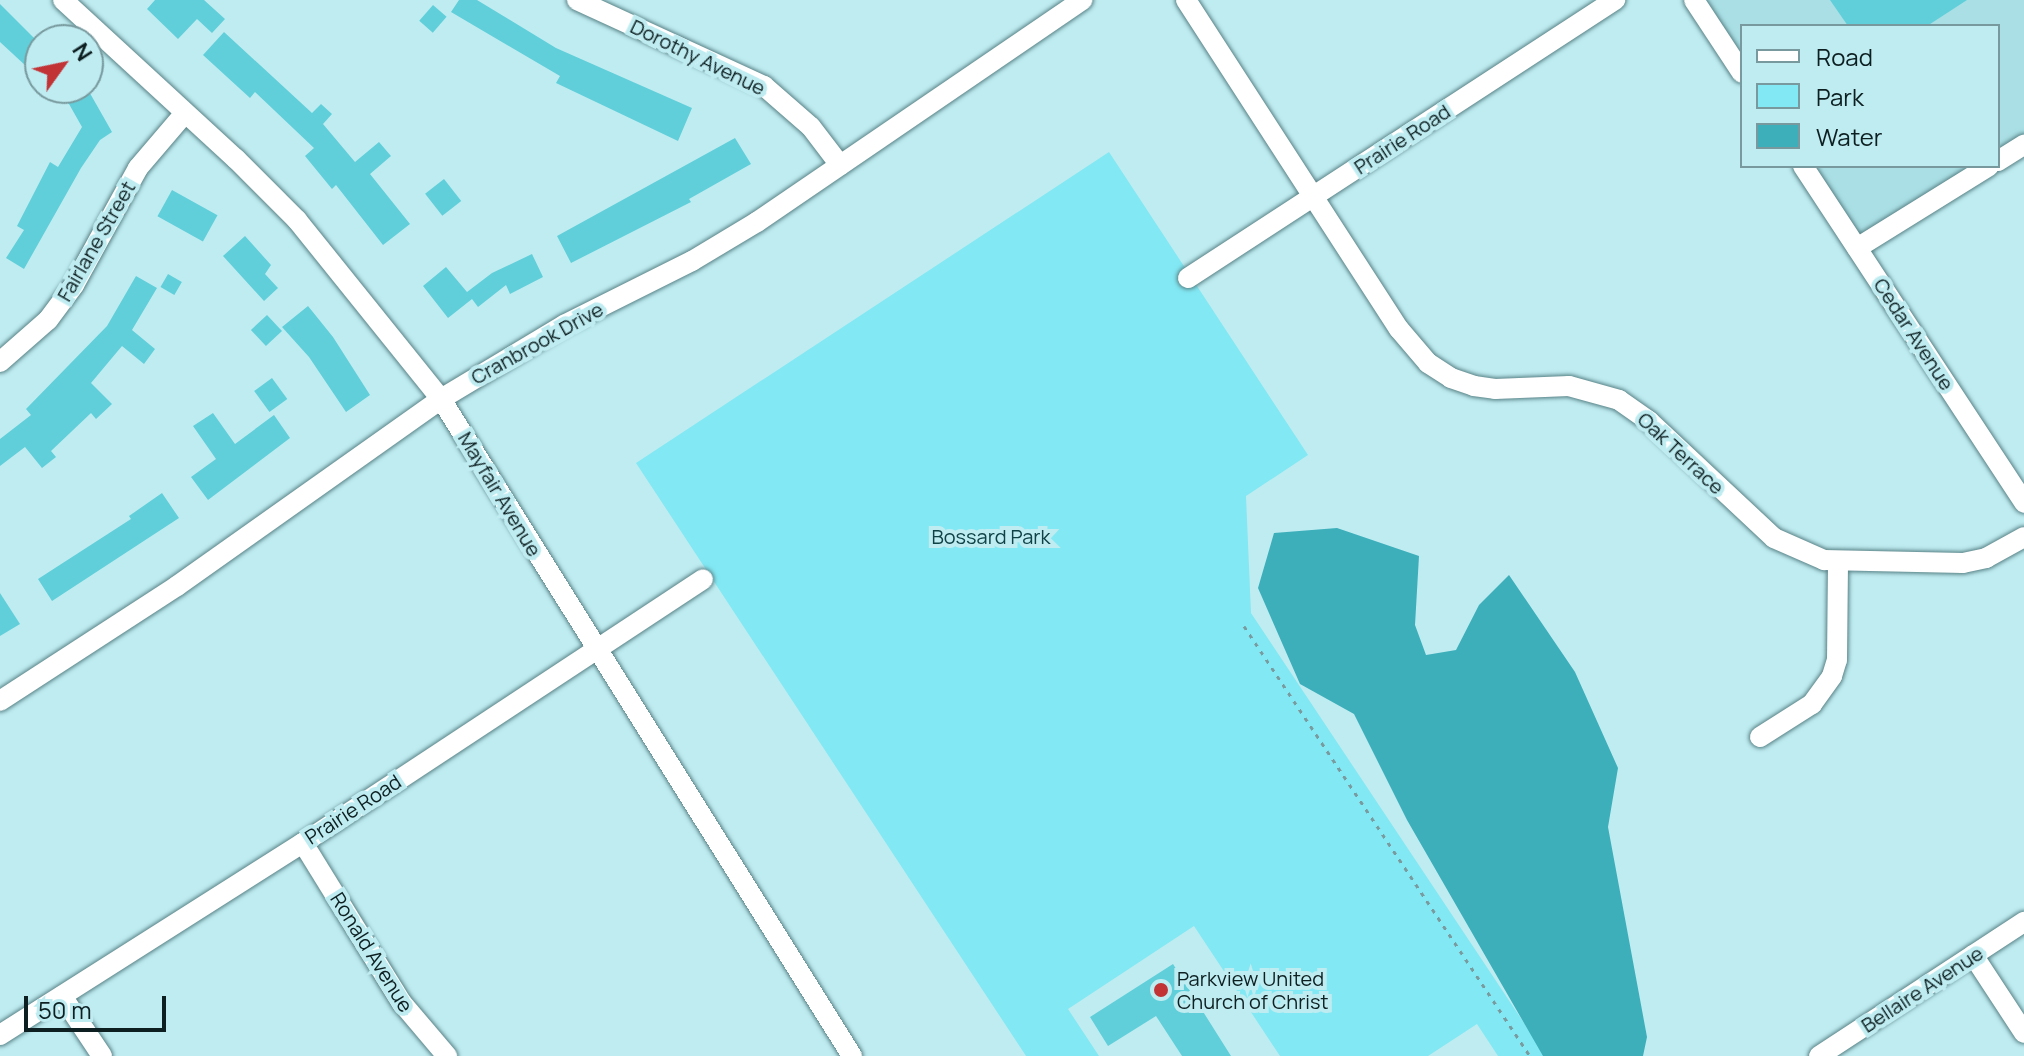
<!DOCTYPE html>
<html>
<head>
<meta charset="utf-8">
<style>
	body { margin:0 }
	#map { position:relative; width:2024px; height:1056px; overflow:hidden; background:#bfecf1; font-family:Manrope,sans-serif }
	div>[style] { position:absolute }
	.built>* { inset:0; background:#a9dfe5 }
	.green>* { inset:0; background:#82e8f3 }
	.water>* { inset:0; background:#3cafbb }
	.building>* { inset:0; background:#60cfda; transform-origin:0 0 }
	.path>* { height:3px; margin-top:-1.5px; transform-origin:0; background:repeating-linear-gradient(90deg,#799b9f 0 4px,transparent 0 10px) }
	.roads { filter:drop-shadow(0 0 2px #588286) drop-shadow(0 0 2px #588286) }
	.minor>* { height:20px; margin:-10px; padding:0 10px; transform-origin:10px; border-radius:10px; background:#fff }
	.dots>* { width:22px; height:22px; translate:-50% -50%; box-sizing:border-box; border:4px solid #bfecf1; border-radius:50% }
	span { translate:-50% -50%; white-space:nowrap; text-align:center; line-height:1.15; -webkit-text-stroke:8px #bfecf1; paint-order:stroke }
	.street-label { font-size:20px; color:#0d1f21 }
	.park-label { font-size:20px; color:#0f4247 }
	.poi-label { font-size:20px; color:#0d1f21 }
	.left { translate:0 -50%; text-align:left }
	.legend { position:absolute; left:1740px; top:24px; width:260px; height:144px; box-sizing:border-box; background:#bfecf1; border:2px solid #789a9e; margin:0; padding:10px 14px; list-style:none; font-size:24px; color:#0d1f21 }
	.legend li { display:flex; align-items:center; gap:16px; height:40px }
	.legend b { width:40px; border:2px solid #789a9e }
	.north { position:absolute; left:24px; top:24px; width:80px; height:80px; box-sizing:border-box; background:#bfecf1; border:2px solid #789a9e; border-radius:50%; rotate:57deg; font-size:22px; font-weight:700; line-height:32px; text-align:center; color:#0d1f21 }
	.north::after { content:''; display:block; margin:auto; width:28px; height:36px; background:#c23336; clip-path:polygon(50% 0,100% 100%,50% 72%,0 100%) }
	.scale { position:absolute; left:24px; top:996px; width:142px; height:36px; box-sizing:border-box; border:4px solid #0d1f21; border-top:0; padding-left:10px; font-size:24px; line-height:28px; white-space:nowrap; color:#0d1f21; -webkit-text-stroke:6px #bfecf1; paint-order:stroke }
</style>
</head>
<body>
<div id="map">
	<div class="built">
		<div style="clip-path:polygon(1694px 0,2024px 0,2024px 145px,1998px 161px,1998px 26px,1742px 26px,1742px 73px)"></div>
		<div style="clip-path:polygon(1803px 166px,1989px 166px,1857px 248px)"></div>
	</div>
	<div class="green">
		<div style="clip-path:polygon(1109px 152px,1308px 455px,1246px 496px,1251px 613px,1546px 1056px,1498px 1056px,1477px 1024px,1428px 1056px,1280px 1056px,1194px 926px,1068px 1009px,1099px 1056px,1026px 1056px,636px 463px)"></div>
	</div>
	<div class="water">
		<div style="clip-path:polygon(1337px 528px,1419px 556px,1415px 625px,1426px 655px,1456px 650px,1479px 605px,1509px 575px,1575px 672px,1618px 768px,1608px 827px,1647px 1037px,1643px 1056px,1543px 1056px,1407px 820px,1354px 714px,1300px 684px,1258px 588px,1274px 533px)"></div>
	</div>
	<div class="building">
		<div style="clip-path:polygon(155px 0,204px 0,225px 19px,212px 33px,197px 19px,178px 39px,147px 9px)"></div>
		<div style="clip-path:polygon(459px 0,477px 0,556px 48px,692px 108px,678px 141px,556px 83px,560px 76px,451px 12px)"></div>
		<div style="clip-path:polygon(1830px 0,1967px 0,1927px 26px,1848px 26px)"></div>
		<div style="clip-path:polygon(0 4px,40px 44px,40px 79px,0 42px)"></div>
		<div style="left:433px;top:5px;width:18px;height:21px;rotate:41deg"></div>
		<div style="clip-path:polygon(224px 32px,312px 113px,321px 104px,332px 114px,323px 124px,355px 162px,379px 142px,391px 156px,370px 174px,410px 224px,383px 245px,336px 185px,332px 189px,305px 156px,314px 148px,255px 92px,250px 98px,203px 55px)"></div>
		<div style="clip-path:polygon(50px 88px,87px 88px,112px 132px,100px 140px,81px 168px,24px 269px,6px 258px,24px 230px,17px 226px,50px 162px,58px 167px,82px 127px,69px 104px)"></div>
		<div style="clip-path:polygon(735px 138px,751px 164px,689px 199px,691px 202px,571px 263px,557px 236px)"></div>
		<div style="left:444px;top:179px;width:28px;height:24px;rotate:52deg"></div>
		<div style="left:172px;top:190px;width:52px;height:30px;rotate:29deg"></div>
		<div style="clip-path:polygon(245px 236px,271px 265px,265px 274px,278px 288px,264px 301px,223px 256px)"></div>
		<div style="clip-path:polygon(532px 254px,543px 277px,510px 294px,506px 285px,478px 307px,472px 299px,448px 318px,423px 286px,446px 267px,467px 292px,492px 273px)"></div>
		<div style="left:168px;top:274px;width:16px;height:15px;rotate:30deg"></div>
		<div style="clip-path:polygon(136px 276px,157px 288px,132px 330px,155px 349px,144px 364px,122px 346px,91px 383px,112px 404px,96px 419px,91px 413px,51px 451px,56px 457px,42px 468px,25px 447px,0 466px,0 439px,31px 415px,26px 409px,107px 326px)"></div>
		<div style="clip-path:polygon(308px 306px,333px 337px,370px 395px,346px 412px,309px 357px,282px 327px)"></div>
		<div style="left:267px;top:315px;width:22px;height:22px;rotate:47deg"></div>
		<div style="left:272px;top:378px;width:26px;height:22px;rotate:54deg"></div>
		<div style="clip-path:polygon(213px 413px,235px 444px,274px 415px,290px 438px,208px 500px,191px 477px,216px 459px,193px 426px)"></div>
		<div style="clip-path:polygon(162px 493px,179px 518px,52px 601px,38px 579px,131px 519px,129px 516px)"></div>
		<div style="clip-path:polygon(0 593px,20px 624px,0 636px)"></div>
		<div style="clip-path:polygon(1173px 964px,1231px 1056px,1182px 1056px,1156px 1016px,1108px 1046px,1090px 1017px)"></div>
	</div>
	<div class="path">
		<div style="left:1244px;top:626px;width:516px;rotate:56.37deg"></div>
	</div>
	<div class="roads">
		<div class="minor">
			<div style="left:63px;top:0;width:235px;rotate:42.6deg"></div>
			<div style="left:236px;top:159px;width:86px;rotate:45deg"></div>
			<div style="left:297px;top:220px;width:230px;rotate:51.2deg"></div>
			<div style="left:441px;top:399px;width:775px;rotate:57.97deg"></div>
			<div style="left:577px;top:0;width:206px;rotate:24.7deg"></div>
			<div style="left:764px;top:86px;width:62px;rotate:41.1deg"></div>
			<div style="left:811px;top:127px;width:48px;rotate:52.7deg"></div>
			<div style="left:1186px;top:0;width:392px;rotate:57.1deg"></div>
			<div style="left:1399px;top:329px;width:45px;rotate:49.5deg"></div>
			<div style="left:1428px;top:363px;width:27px;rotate:33deg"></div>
			<div style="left:1451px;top:378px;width:24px;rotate:19deg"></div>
			<div style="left:1474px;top:386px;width:21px;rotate:8deg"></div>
			<div style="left:1495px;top:389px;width:74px;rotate:-2.3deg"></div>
			<div style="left:1569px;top:386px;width:52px;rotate:15.6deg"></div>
			<div style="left:1619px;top:400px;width:37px;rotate:35deg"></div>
			<div style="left:1649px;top:421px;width:171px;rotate:43.1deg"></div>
			<div style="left:1774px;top:538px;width:55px;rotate:23.7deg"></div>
			<div style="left:1824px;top:560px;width:139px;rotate:1.2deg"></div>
			<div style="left:1963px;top:563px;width:24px;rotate:-12deg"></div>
			<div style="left:1986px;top:558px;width:43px;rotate:-28.9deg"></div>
			<div style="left:1694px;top:0;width:87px;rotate:56.7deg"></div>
			<div style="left:1998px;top:161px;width:31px;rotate:-32deg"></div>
			<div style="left:1803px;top:166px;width:403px;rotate:56.7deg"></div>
			<div style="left:1857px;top:248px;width:155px;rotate:-31.8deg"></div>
			<div style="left:1188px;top:278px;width:510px;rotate:-33.07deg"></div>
			<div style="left:0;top:362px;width:64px;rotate:-41.2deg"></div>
			<div style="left:48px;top:320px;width:44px;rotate:-53.4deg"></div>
			<div style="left:74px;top:285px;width:133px;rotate:-61.3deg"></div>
			<div style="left:138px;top:168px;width:72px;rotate:-49.5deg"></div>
			<div style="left:0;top:701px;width:211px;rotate:-33deg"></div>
			<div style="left:177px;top:586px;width:324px;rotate:-35.3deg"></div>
			<div style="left:441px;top:399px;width:144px;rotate:-31deg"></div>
			<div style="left:564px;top:325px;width:143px;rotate:-26.6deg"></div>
			<div style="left:692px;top:261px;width:76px;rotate:-31deg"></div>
			<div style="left:757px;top:222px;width:394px;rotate:-34.3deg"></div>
			<div style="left:1760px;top:737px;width:62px;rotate:-32.4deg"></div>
			<div style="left:1812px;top:704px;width:34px;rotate:-54deg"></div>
			<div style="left:1832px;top:676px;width:17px;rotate:-73deg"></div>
			<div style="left:1837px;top:660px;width:98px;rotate:-89.4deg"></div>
			<div style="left:303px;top:843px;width:188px;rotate:58.3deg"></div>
			<div style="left:402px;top:1003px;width:70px;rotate:49.7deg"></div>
			<div style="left:1973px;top:955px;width:93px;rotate:56.8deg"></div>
			<div style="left:62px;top:996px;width:72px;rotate:56.3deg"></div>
			<div style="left:0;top:1035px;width:359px;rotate:-32.4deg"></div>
			<div style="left:303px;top:843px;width:479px;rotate:-33.4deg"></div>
			<div style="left:1819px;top:1056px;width:245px;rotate:-33.2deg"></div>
		</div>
	</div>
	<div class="dots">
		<div style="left:1161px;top:990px;background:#c23336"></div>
	</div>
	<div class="street-label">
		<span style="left:698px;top:57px;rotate:26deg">Dorothy Avenue</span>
		<span style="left:1402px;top:139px;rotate:-33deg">Prairie Road</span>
		<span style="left:96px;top:241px;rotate:-60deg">Fairlane Street</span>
		<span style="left:1914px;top:334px;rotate:57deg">Cedar Avenue</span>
		<span style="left:537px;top:343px;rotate:-29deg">Cranbrook Drive</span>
		<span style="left:1681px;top:453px;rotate:43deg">Oak Terrace</span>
		<span style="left:500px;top:494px;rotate:59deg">Mayfair Avenue</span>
		<span style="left:353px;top:809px;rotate:-33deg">Prairie Road</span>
		<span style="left:372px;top:952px;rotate:58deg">Ronald Avenue</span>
		<span style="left:1922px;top:989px;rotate:-33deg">Bellaire Avenue</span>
	</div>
	<div class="park-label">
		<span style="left:991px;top:536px">Bossard Park</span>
	</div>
	<div class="poi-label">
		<span class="left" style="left:1177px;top:990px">Parkview United<br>Church of Christ</span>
	</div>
	<ul class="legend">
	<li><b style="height:10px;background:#fff"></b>Road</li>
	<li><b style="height:22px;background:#82e8f3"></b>Park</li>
	<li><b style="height:22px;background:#3cafbb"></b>Water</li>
	</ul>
	<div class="north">N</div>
	<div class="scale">50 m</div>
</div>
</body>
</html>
